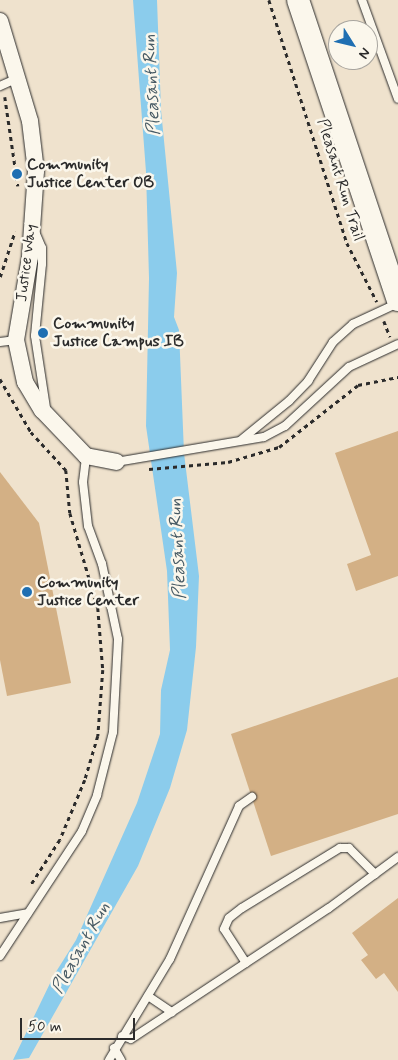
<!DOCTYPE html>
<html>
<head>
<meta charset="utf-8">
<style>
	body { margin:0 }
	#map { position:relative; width:398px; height:1060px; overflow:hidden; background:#efe2cd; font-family:Mynerve,sans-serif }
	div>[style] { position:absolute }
	.water>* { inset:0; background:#8bccec }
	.building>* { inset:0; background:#d3b085 }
	.path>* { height:2.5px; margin-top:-1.25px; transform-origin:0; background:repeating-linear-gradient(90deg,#2b2b2b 0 4px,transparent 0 8px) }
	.roads { filter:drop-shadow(0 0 1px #2b2b2b) drop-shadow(0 0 1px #2b2b2b) }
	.lane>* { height:8px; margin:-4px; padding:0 4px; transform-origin:4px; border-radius:4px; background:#fbf7ec }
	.street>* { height:16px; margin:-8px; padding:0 8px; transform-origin:8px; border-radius:8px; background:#fbf7ec }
	.secondary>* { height:22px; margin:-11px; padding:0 11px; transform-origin:11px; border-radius:11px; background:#fbf7ec }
	.dots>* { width:14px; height:14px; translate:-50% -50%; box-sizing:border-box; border:2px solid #fbf7ec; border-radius:50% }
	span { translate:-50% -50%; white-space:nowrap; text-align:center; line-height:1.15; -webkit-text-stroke:5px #fbf7ec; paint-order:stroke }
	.poi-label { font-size:16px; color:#2b2b2b; font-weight:700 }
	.left { translate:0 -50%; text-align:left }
	.street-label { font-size:16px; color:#2b2b2b }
	.water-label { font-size:18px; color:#485b65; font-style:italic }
	.north { position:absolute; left:328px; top:20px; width:50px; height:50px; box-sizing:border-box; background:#fbf7ec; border:1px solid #a8a59f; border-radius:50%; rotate:126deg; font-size:14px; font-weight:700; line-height:20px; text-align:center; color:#2b2b2b }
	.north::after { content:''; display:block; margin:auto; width:18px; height:22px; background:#1f6fb2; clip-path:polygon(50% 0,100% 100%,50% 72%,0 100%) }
	.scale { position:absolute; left:20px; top:1018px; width:115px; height:22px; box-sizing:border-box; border:2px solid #2b2b2b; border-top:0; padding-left:6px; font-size:15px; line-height:18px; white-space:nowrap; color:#2b2b2b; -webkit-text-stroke:4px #fbf7ec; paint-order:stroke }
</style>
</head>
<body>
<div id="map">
	<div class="water">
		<div style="clip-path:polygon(133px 0,157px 0,161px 110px,177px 273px,174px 317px,179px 330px,184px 453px,199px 576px,196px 647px,187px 730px,170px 788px,138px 866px,29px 1058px,13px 1060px,54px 975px,76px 940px,137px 803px,160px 734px,161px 690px,170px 650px,167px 571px,146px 426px,149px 278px,146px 172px)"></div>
	</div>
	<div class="building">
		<div style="clip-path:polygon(398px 431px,398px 576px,356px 591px,347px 564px,371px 555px,335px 453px)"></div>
		<div style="clip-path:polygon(0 472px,39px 523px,71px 683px,7px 696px,0 660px)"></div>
		<div style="clip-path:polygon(398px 677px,398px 814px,271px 856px,231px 734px)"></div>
		<div style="clip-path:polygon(398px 898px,398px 992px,384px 973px,376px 979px,361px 960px,368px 955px,352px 933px)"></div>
	</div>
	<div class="path">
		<div style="left:269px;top:0;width:255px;rotate:72.2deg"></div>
		<div style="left:347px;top:243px;width:66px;rotate:63deg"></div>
		<div style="left:5px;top:97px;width:90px;rotate:81.7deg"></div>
		<div style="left:0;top:277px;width:48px;rotate:-71.9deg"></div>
		<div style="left:384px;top:321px;width:17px;rotate:69deg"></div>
		<div style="left:0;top:379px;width:61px;rotate:59.7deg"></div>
		<div style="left:31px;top:432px;width:52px;rotate:47.4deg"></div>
		<div style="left:66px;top:470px;width:43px;rotate:84.7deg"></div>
		<div style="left:70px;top:513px;width:99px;rotate:73.6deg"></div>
		<div style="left:98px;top:608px;width:62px;rotate:85.4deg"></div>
		<div style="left:103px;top:670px;width:66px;rotate:94.3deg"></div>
		<div style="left:98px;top:736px;width:46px;rotate:106.5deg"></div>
		<div style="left:85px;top:780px;width:65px;rotate:112.6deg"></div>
		<div style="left:60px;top:840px;width:54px;rotate:122.8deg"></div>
		<div style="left:149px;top:469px;width:79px;rotate:-5.1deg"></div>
		<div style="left:228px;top:462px;width:53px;rotate:-16.4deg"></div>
		<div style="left:279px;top:447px;width:100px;rotate:-38.1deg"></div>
		<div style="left:358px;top:385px;width:41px;rotate:-11.3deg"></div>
	</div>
	<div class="roads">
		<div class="lane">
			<div style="left:362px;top:0;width:105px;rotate:70deg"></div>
			<div style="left:0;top:86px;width:20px;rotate:-24deg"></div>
			<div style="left:36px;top:234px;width:15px;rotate:67deg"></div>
			<div style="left:42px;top:248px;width:16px;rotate:90deg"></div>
			<div style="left:42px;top:264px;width:72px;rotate:95.6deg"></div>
			<div style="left:35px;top:336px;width:73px;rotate:81.3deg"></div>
			<div style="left:0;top:342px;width:16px;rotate:-7deg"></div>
			<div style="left:241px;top:440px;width:62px;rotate:-39.1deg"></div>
			<div style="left:289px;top:401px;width:28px;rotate:-46deg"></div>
			<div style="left:308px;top:381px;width:46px;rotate:-57.3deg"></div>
			<div style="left:333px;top:342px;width:27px;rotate:-42deg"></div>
			<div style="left:353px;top:324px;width:50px;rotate:-25deg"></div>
			<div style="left:116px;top:462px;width:150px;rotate:-9.6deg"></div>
			<div style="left:264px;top:437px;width:24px;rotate:-28deg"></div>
			<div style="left:285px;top:426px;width:87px;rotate:-42.7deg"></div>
			<div style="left:349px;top:367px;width:54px;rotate:-25.1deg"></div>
			<div style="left:0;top:918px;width:28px;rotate:-10deg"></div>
			<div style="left:0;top:956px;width:149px;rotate:-56.7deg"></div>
			<div style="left:82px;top:831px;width:39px;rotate:-67deg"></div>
			<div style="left:97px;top:795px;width:65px;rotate:-75.7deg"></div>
			<div style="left:113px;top:732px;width:93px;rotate:-86.9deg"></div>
			<div style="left:118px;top:639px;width:77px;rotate:-102deg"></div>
			<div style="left:102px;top:564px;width:40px;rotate:-110.2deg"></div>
			<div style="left:88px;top:526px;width:44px;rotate:-96.5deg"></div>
			<div style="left:83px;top:482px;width:26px;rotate:-83deg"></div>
			<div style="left:246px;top:963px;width:40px;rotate:-122.9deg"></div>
			<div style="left:224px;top:929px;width:12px;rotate:-66deg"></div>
			<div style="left:229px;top:918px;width:16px;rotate:-38deg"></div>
			<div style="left:242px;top:908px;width:115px;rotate:-31.5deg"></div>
			<div style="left:340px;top:848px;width:9px"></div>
			<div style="left:349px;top:848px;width:37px;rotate:45deg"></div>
			<div style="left:148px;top:996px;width:29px;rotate:34deg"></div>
			<div style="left:122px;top:1036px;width:9px;rotate:18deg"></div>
			<div style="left:131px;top:1039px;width:237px;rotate:-33.5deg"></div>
			<div style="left:329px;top:908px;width:86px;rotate:-36.5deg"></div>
			<div style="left:114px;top:1048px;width:14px;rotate:60deg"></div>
			<div style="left:109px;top:1060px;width:118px;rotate:-58.9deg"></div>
			<div style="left:170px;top:959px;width:168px;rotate:-65.7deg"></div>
			<div style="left:239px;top:806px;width:16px;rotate:-35deg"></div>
		</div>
		<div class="street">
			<div style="left:0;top:21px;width:104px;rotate:73.3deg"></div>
			<div style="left:30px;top:121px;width:50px;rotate:83.2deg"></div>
			<div style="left:36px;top:171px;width:86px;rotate:94deg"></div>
			<div style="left:30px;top:257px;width:84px;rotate:99.6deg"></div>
			<div style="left:16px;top:340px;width:43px;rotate:77.9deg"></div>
			<div style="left:25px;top:382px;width:33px;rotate:59deg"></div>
			<div style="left:42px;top:410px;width:64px;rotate:46.3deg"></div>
			<div style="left:86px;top:456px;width:31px;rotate:11deg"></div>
		</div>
		<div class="secondary">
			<div style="left:298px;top:0;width:316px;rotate:71.6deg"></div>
		</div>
	</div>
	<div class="dots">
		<div style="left:17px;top:174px;background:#1f6fb2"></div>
		<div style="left:43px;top:333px;background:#1f6fb2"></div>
		<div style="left:27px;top:592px;background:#1f6fb2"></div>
	</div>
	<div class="poi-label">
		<span class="left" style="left:27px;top:174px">Community<br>Justice Center OB</span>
		<span class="left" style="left:53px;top:333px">Community<br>Justice Campus IB</span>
		<span class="left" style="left:37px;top:592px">Community<br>Justice Center</span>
	</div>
	<div class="street-label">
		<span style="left:340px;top:180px;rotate:73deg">Pleasant Run Trail</span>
		<span style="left:27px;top:263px;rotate:-83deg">Justice Way</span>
	</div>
	<div class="water-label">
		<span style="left:152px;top:85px;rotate:-93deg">Pleasant Run</span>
		<span style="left:178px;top:549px;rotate:-93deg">Pleasant Run</span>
		<span style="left:81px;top:948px;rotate:-61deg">Pleasant Run</span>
	</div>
	<div class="north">N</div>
	<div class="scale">50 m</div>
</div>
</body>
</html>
